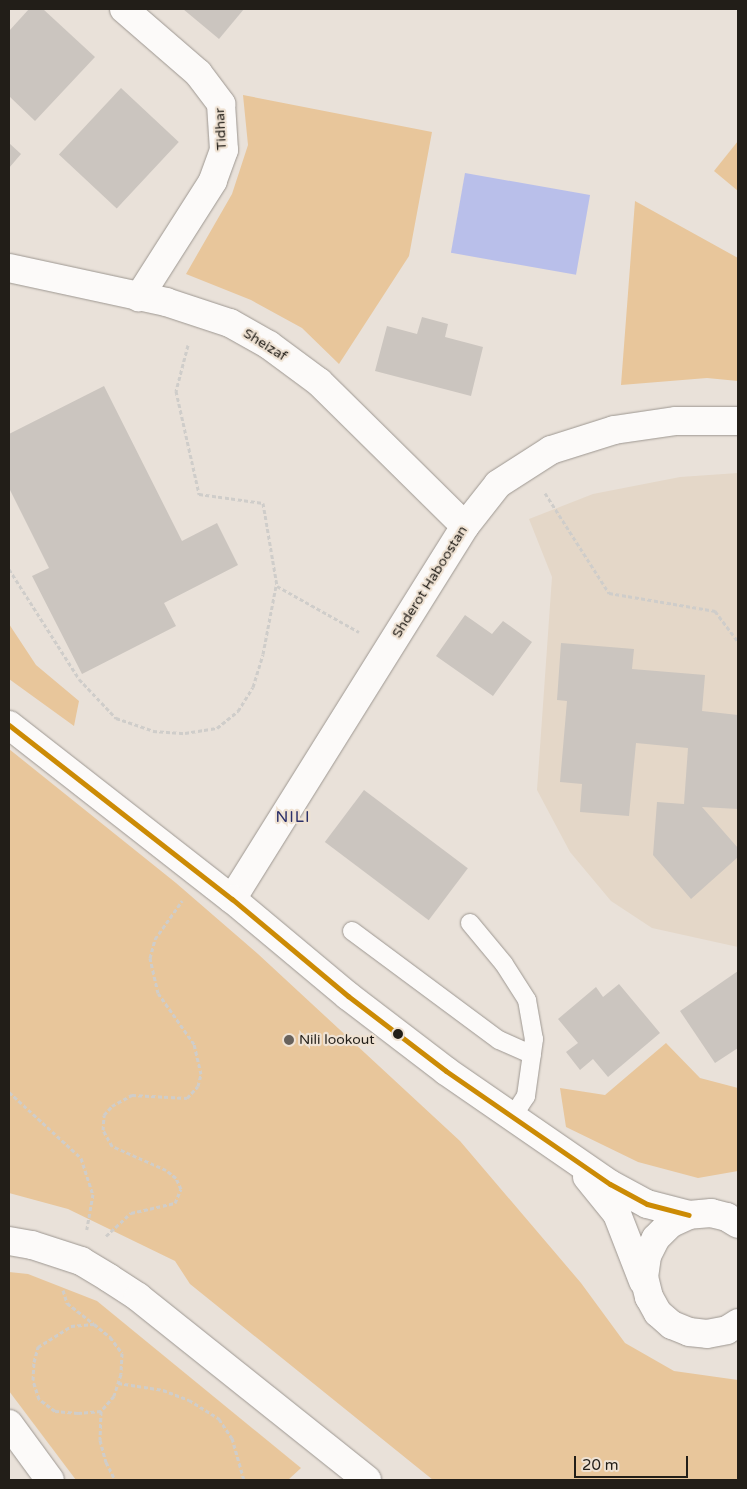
<!DOCTYPE html>
<html>
<head>
<meta charset="utf-8">
<style>
	body { margin:0 }
	#map { position:relative; width:747px; height:1489px; overflow:hidden; background:#e9e1d9; font-family:"Varela Round",sans-serif }
	div>[style] { position:absolute }
	.built>* { inset:0; background:#e4d7c8 }
	.green>* { inset:0; background:#e8c69b }
	.water>* { inset:0; background:#b9bfea; transform-origin:0 0 }
	.building>* { inset:0; background:#cbc5bf; transform-origin:0 0 }
	.path>* { height:3px; margin-top:-1.5px; transform-origin:0; background:repeating-linear-gradient(90deg,#cfcdca 0 4px,transparent 0 6.5px) }
	.roads { filter:drop-shadow(0 0 1px #9d9791) drop-shadow(0 0 1px #9d9791) }
	.lane>* { height:18px; margin:-9px; padding:0 9px; transform-origin:9px; border-radius:9px; background:#fcfaf9 }
	.street>* { height:28px; margin:-14px; padding:0 14px; transform-origin:14px; border-radius:14px; background:#fcfaf9 }
	.secondary>* { height:28px; margin:-14px; padding:0 14px; transform-origin:14px; border-radius:14px; background:#fcfaf9 }
	.bus-1>* { height:5px; margin:-2.5px; padding:0 2.5px; transform-origin:2.5px; border-radius:2.5px; background:#cc8b05 }
	.dots>* { width:14px; height:14px; translate:-50% -50%; box-sizing:border-box; border:2px solid #efe2d3; border-radius:50% }
	span { translate:-50% -50%; white-space:nowrap; text-align:center; line-height:1.15; -webkit-text-stroke:4.5px #efe2d3; paint-order:stroke }
	.street-label { font-size:14px; color:#221e18 }
	.poi-label { font-size:14px; color:#221e18 }
	.left { translate:0 -50%; text-align:left }
	.quarter-label { font-size:16px; color:#2b306a; letter-spacing:1px }
	.frame { position:absolute; inset:0; border:10px solid #221e18; pointer-events:none }
	.scale { position:absolute; left:574px; top:1456px; width:114px; height:22px; box-sizing:border-box; border:2px solid #221e18; border-top:0; padding-left:6px; font-size:15px; line-height:18px; white-space:nowrap; color:#221e18; -webkit-text-stroke:4px #efe2d3; paint-order:stroke }
</style>
</head>
<body>
<div id="map">
	<div class="built">
		<div style="clip-path:polygon(738px 473px,738px 947px,652px 928px,611px 901px,570px 852px,537px 790px,552px 577px,529px 519px,593px 494px,680px 477px)"></div>
	</div>
	<div class="green">
		<div style="clip-path:polygon(243px 95px,432px 132px,409px 256px,339px 364px,302px 328px,251px 300px,186px 274px,232px 194px,248px 145px)"></div>
		<div style="clip-path:polygon(738px 141px,738px 191px,714px 171px)"></div>
		<div style="clip-path:polygon(635px 201px,738px 258px,738px 381px,707px 378px,621px 385px)"></div>
		<div style="clip-path:polygon(9px 624px,36px 665px,79px 701px,74px 726px,9px 679px)"></div>
		<div style="clip-path:polygon(9px 749px,176px 883px,258px 954px,460px 1141px,581px 1283px,625px 1343px,674px 1371px,738px 1380px,738px 1480px,433px 1480px,190px 1284px,175px 1261px,68px 1209px,9px 1193px)"></div>
		<div style="clip-path:polygon(666px 1043px,700px 1078px,738px 1088px,738px 1171px,698px 1178px,638px 1162px,566px 1127px,560px 1088px,605px 1095px)"></div>
		<div style="clip-path:polygon(9px 1272px,28px 1274px,97px 1301px,301px 1468px,288px 1480px,76px 1480px,9px 1391px)"></div>
	</div>
	<div class="water">
		<div style="left:465px;top:173px;width:127px;height:81px;rotate:10deg"></div>
	</div>
	<div class="building">
		<div style="clip-path:polygon(29px 9px,43px 9px,95px 57px,35px 121px,9px 96px,9px 31px)"></div>
		<div style="clip-path:polygon(183px 9px,244px 9px,219px 39px)"></div>
		<div style="left:121px;top:88px;width:79px;height:91px;rotate:43deg"></div>
		<div style="clip-path:polygon(9px 143px,21px 154px,9px 168px)"></div>
		<div style="clip-path:polygon(422px 317px,448px 324px,445px 337px,483px 347px,471px 396px,375px 371px,387px 326px,417px 334px)"></div>
		<div style="clip-path:polygon(104px 386px,182px 541px,217px 523px,238px 565px,164px 603px,176px 626px,82px 674px,32px 576px,49px 568px,9px 488px,9px 434px)"></div>
		<div style="clip-path:polygon(465px 615px,492px 634px,503px 621px,532px 642px,493px 696px,436px 656px)"></div>
		<div style="clip-path:polygon(561px 643px,634px 649px,632px 669px,705px 675px,702px 711px,738px 715px,738px 809px,702px 807px,738px 848px,738px 857px,691px 899px,653px 855px,657px 802px,684px 804px,688px 748px,636px 743px,629px 816px,580px 812px,582px 784px,560px 782px,567px 701px,557px 700px)"></div>
		<div style="left:364px;top:790px;width:130px;height:65px;rotate:37deg"></div>
		<div style="clip-path:polygon(738px 971px,738px 1048px,715px 1063px,680px 1011px)"></div>
		<div style="clip-path:polygon(619px 984px,660px 1033px,608px 1077px,593px 1059px,580px 1070px,566px 1052px,578px 1043px,558px 1019px,596px 987px,603px 997px)"></div>
	</div>
	<div class="path">
		<div style="left:188px;top:345px;width:48px;rotate:104.6deg"></div>
		<div style="left:176px;top:391px;width:106px;rotate:77.4deg"></div>
		<div style="left:199px;top:494px;width:65px;rotate:8deg"></div>
		<div style="left:263px;top:503px;width:84px;rotate:80.4deg"></div>
		<div style="left:277px;top:586px;width:94px;rotate:29.3deg"></div>
		<div style="left:545px;top:493px;width:119px;rotate:57.4deg"></div>
		<div style="left:609px;top:593px;width:108px;rotate:9.6deg"></div>
		<div style="left:715px;top:611px;width:38px;rotate:53deg"></div>
		<div style="left:9px;top:569px;width:130px;rotate:57.5deg"></div>
		<div style="left:79px;top:679px;width:54px;rotate:46.5deg"></div>
		<div style="left:116px;top:718px;width:39px;rotate:19deg"></div>
		<div style="left:153px;top:731px;width:32px;rotate:4deg"></div>
		<div style="left:185px;top:733px;width:32px;rotate:-9deg"></div>
		<div style="left:217px;top:728px;width:27px;rotate:-39deg"></div>
		<div style="left:238px;top:711px;width:28px;rotate:-58deg"></div>
		<div style="left:253px;top:687px;width:34px;rotate:-73deg"></div>
		<div style="left:263px;top:654px;width:69px;rotate:-79.2deg"></div>
		<div style="left:9px;top:1092px;width:98px;rotate:42.5deg"></div>
		<div style="left:81px;top:1158px;width:38px;rotate:72deg"></div>
		<div style="left:93px;top:1194px;width:36px;rotate:100deg"></div>
		<div style="left:106px;top:1236px;width:34px;rotate:-43deg"></div>
		<div style="left:131px;top:1213px;width:45px;rotate:-12.8deg"></div>
		<div style="left:175px;top:1203px;width:15px;rotate:-67deg"></div>
		<div style="left:181px;top:1189px;width:12px;rotate:-114deg"></div>
		<div style="left:176px;top:1178px;width:13px;rotate:-141deg"></div>
		<div style="left:166px;top:1170px;width:59px;rotate:-156deg"></div>
		<div style="left:112px;top:1146px;width:18px;rotate:-119deg"></div>
		<div style="left:103px;top:1130px;width:15px;rotate:-86deg"></div>
		<div style="left:104px;top:1115px;width:12px;rotate:-48deg"></div>
		<div style="left:112px;top:1106px;width:23px;rotate:-29deg"></div>
		<div style="left:132px;top:1095px;width:55px;rotate:3.1deg"></div>
		<div style="left:187px;top:1098px;width:16px;rotate:-47deg"></div>
		<div style="left:198px;top:1086px;width:12px;rotate:-76deg"></div>
		<div style="left:201px;top:1074px;width:31px;rotate:-103deg"></div>
		<div style="left:194px;top:1044px;width:62px;rotate:-125.2deg"></div>
		<div style="left:158px;top:993px;width:36px;rotate:-103deg"></div>
		<div style="left:150px;top:958px;width:20px;rotate:-75deg"></div>
		<div style="left:155px;top:939px;width:47px;rotate:-54.6deg"></div>
		<div style="left:63px;top:1290px;width:14px;rotate:73deg"></div>
		<div style="left:67px;top:1303px;width:34px;rotate:38deg"></div>
		<div style="left:94px;top:1324px;width:21px;rotate:39deg"></div>
		<div style="left:110px;top:1337px;width:20px;rotate:53deg"></div>
		<div style="left:122px;top:1353px;width:21px;rotate:93deg"></div>
		<div style="left:121px;top:1374px;width:23px;rotate:108deg"></div>
		<div style="left:114px;top:1396px;width:20px;rotate:131deg"></div>
		<div style="left:101px;top:1411px;width:23px;rotate:175deg"></div>
		<div style="left:78px;top:1413px;width:23px;rotate:-175deg"></div>
		<div style="left:55px;top:1411px;width:20px;rotate:-143deg"></div>
		<div style="left:39px;top:1399px;width:20px;rotate:-108deg"></div>
		<div style="left:33px;top:1380px;width:18px;rotate:-87deg"></div>
		<div style="left:34px;top:1362px;width:16px;rotate:-75deg"></div>
		<div style="left:38px;top:1347px;width:39px;rotate:-32deg"></div>
		<div style="left:71px;top:1326px;width:23px;rotate:-5deg"></div>
		<div style="left:118px;top:1383px;width:46px;rotate:8.8deg"></div>
		<div style="left:163px;top:1390px;width:28px;rotate:21deg"></div>
		<div style="left:189px;top:1400px;width:36px;rotate:32deg"></div>
		<div style="left:219px;top:1419px;width:23px;rotate:56deg"></div>
		<div style="left:232px;top:1438px;width:44px;rotate:74.1deg"></div>
		<div style="left:101px;top:1411px;width:29px;rotate:92deg"></div>
		<div style="left:100px;top:1440px;width:23px;rotate:75deg"></div>
		<div style="left:106px;top:1462px;width:20px;rotate:63deg"></div>
	</div>
	<div class="roads">
		<div class="lane">
			<div style="left:470px;top:923px;width:53px;rotate:50.3deg"></div>
			<div style="left:504px;top:964px;width:43px;rotate:57.4deg"></div>
			<div style="left:527px;top:1000px;width:40px;rotate:80deg"></div>
			<div style="left:534px;top:1039px;width:58px;rotate:98deg"></div>
			<div style="left:526px;top:1096px;width:24px;rotate:123deg"></div>
			<div style="left:352px;top:931px;width:183px;rotate:36.6deg"></div>
			<div style="left:499px;top:1040px;width:36px;rotate:24deg"></div>
		</div>
		<div class="street">
			<div style="left:124px;top:9px;width:98px;rotate:40.9deg"></div>
			<div style="left:198px;top:73px;width:39px;rotate:53deg"></div>
			<div style="left:221px;top:104px;width:46px;rotate:86.3deg"></div>
			<div style="left:224px;top:150px;width:33px;rotate:110deg"></div>
			<div style="left:213px;top:181px;width:138px;rotate:122.5deg"></div>
			<div style="left:9px;top:268px;width:161px;rotate:12.2deg"></div>
			<div style="left:166px;top:302px;width:67px;rotate:18.2deg"></div>
			<div style="left:230px;top:323px;width:45px;rotate:29.4deg"></div>
			<div style="left:269px;top:345px;width:62px;rotate:36.5deg"></div>
			<div style="left:319px;top:382px;width:205px;rotate:44.6deg"></div>
			<div style="left:232px;top:899px;width:440px;rotate:-58deg"></div>
			<div style="left:465px;top:526px;width:53px;rotate:-51.8deg"></div>
			<div style="left:498px;top:484px;width:63px;rotate:-32.7deg"></div>
			<div style="left:551px;top:450px;width:66px;rotate:-17.6deg"></div>
			<div style="left:614px;top:430px;width:63px;rotate:-8.3deg"></div>
			<div style="left:676px;top:421px;width:62px"></div>
			<div style="left:9px;top:1241px;width:23px;rotate:10deg"></div>
			<div style="left:32px;top:1245px;width:52px;rotate:18.1deg"></div>
			<div style="left:81px;top:1261px;width:33px;rotate:31deg"></div>
			<div style="left:109px;top:1278px;width:35px;rotate:33deg"></div>
			<div style="left:138px;top:1297px;width:293px;rotate:38.6deg"></div>
			<div style="left:9px;top:1424px;width:69px;rotate:53.8deg"></div>
		</div>
		<div class="secondary">
			<div style="left:9px;top:725px;width:283px;rotate:38deg"></div>
			<div style="left:232px;top:899px;width:151px;rotate:39.9deg"></div>
			<div style="left:348px;top:996px;width:123px;rotate:37.4deg"></div>
			<div style="left:446px;top:1071px;width:199px;rotate:34.6deg"></div>
			<div style="left:610px;top:1184px;width:42px;rotate:28.4deg"></div>
			<div style="left:647px;top:1204px;width:43px;rotate:14.7deg"></div>
			<div style="left:587px;top:1177px;width:48px;rotate:51deg"></div>
			<div style="left:617px;top:1214px;width:72px;rotate:68.8deg"></div>
			<div style="left:738px;top:1224px;width:13px;rotate:-148deg"></div>
			<div style="left:727px;top:1217px;width:16px;rotate:-166deg"></div>
			<div style="left:711px;top:1213px;width:22px;rotate:175deg"></div>
			<div style="left:689px;top:1215px;width:21px;rotate:155deg"></div>
			<div style="left:670px;top:1224px;width:20px;rotate:135deg"></div>
			<div style="left:656px;top:1238px;width:20px;rotate:117deg"></div>
			<div style="left:647px;top:1256px;width:21px;rotate:98deg"></div>
			<div style="left:644px;top:1277px;width:21px;rotate:76deg"></div>
			<div style="left:649px;top:1297px;width:18px;rotate:61deg"></div>
			<div style="left:658px;top:1313px;width:18px;rotate:41deg"></div>
			<div style="left:672px;top:1325px;width:18px;rotate:22deg"></div>
			<div style="left:689px;top:1332px;width:18px;rotate:6deg"></div>
			<div style="left:707px;top:1334px;width:20px;rotate:-11deg"></div>
			<div style="left:727px;top:1330px;width:13px;rotate:-32deg"></div>
		</div>
	</div>
	<div class="bus-1">
		<div style="left:9px;top:725px;width:283px;rotate:38deg"></div>
		<div style="left:232px;top:899px;width:151px;rotate:39.9deg"></div>
		<div style="left:348px;top:996px;width:123px;rotate:37.4deg"></div>
		<div style="left:446px;top:1071px;width:199px;rotate:34.6deg"></div>
		<div style="left:610px;top:1184px;width:42px;rotate:28.4deg"></div>
		<div style="left:647px;top:1204px;width:43px;rotate:14.7deg"></div>
	</div>
	<div class="dots">
		<div style="left:398px;top:1034px;background:#221e18"></div>
		<div style="left:289px;top:1040px;background:#68625c"></div>
	</div>
	<div class="street-label">
		<span style="left:221px;top:129px;rotate:-93deg">Tidhar</span>
		<span style="left:265px;top:345px;rotate:32deg">Sheizaf</span>
		<span style="left:430px;top:582px;rotate:-58deg">Shderot Haboostan</span>
	</div>
	<div class="poi-label">
		<span class="left" style="left:299px;top:1040px">Nili lookout</span>
	</div>
	<div class="quarter-label">
		<span style="left:293px;top:817px">NILI</span>
	</div>
	<div class="frame"></div>
	<div class="scale">20 m</div>
</div>
</body>
</html>
